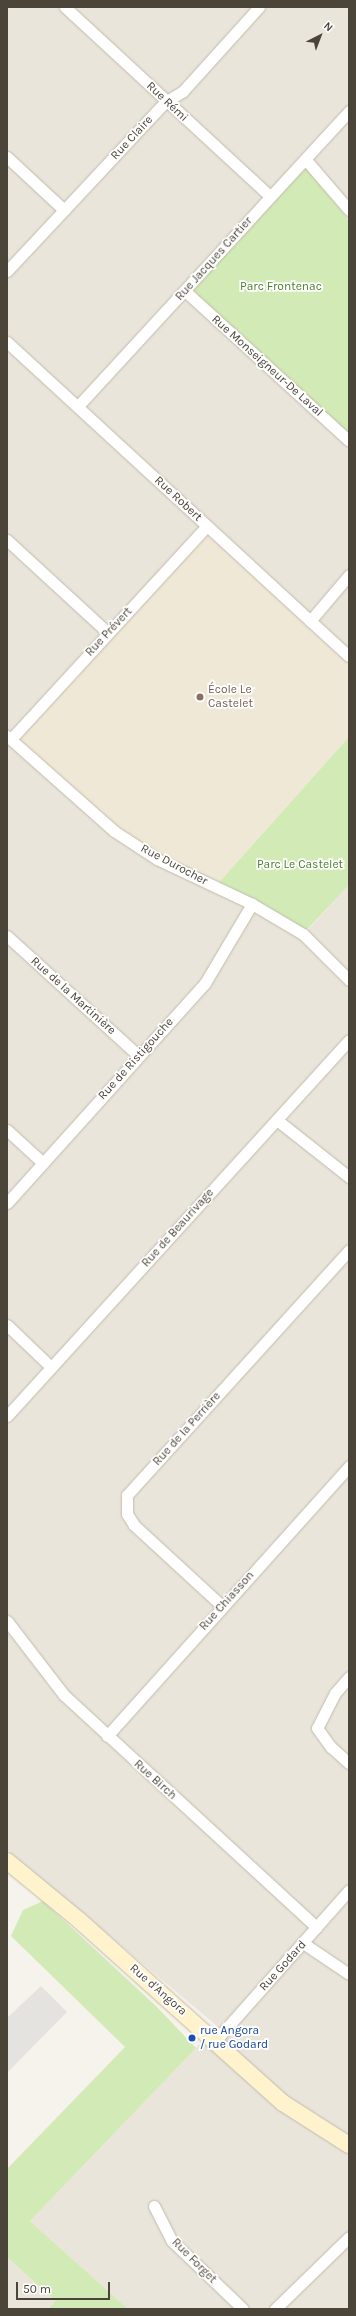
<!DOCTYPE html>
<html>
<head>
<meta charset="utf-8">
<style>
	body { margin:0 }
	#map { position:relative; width:356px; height:2316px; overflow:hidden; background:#f6f3ec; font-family:Karla,sans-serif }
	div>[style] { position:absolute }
	.residential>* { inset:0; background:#eae5da }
	.education>* { inset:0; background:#efe8d6 }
	.green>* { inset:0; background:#d2eab5 }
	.parking>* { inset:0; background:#e5e3e0 }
	.roads { filter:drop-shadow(0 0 1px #c2bbae) drop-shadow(0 0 1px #c2bbae) }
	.street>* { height:11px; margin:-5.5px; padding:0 5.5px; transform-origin:5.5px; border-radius:5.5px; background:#fff }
	.secondary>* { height:16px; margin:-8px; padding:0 8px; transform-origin:8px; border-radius:8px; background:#fff3cd }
	.dots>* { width:11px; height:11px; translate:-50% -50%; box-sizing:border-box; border:2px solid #fff; border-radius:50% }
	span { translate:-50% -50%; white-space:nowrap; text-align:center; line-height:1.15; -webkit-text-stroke:3.5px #fff; paint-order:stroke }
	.street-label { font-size:12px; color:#4b4439 }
	.park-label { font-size:12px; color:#4a7f2a }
	.education-label { font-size:12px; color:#785e54 }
	.left { translate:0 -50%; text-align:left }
	.transit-label { font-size:12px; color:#164399 }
	.frame { position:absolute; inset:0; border:8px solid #4b4439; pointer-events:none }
	.north { position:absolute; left:300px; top:16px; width:40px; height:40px; -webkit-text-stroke:3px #fff; paint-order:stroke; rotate:42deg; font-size:11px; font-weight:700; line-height:16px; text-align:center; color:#4b4439 }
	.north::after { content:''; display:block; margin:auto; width:14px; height:18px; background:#4b4439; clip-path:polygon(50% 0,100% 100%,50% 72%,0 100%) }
	.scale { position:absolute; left:16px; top:2282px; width:94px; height:18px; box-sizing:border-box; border:2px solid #4b4439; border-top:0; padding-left:5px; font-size:12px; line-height:14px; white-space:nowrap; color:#4b4439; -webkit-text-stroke:3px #fff; paint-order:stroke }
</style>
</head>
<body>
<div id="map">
	<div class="residential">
		<div style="clip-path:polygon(7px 7px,349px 7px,349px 222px,306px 160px,349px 441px,349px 657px,11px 739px,304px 934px,349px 885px,349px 2309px,128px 2309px,30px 2221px,217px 2026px,7px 1850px)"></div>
		<div style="clip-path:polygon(7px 2257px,55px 2301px,49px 2309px,7px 2309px)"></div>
	</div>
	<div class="education">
		<div style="clip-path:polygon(207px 526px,349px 657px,349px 737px,215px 887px,114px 831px,11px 739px)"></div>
	</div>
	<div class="green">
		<div style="clip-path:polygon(306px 160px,349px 222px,349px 441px,185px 291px)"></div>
		<div style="clip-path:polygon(349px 737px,349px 885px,303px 934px,215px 887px)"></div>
		<div style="clip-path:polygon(43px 1901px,158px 2008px,196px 2048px,30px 2221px,128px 2309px,49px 2309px,55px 2301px,7px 2257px,7px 2169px,125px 2047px,11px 1936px,23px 1910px)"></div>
	</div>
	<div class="parking">
		<div style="clip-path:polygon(41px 1986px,67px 2012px,7px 2073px,7px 2018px)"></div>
	</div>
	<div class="roads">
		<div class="street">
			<div style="left:65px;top:7px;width:279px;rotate:42.7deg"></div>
			<div style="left:7px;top:157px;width:78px;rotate:42.9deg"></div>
			<div style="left:306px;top:160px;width:66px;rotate:49.3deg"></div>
			<div style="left:7px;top:271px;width:231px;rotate:-46.9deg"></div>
			<div style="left:165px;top:102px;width:21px;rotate:-31deg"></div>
			<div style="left:183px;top:91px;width:113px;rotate:-47.9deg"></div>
			<div style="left:185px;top:291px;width:222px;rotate:42.4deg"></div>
			<div style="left:7px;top:342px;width:464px;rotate:42.6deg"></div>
			<div style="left:78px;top:406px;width:401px;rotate:-47.4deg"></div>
			<div style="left:7px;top:540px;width:137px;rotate:42.6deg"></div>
			<div style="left:310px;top:621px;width:60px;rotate:-49.7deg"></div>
			<div style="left:7px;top:736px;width:143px;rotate:41.6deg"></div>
			<div style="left:114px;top:831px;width:51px;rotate:33.1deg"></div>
			<div style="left:157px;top:859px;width:105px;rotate:25.3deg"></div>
			<div style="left:252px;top:904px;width:59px;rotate:30.5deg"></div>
			<div style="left:303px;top:934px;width:65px;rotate:45deg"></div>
			<div style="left:11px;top:739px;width:289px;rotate:-47.4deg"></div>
			<div style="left:7px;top:936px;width:177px;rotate:42.3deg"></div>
			<div style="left:277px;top:1120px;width:92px;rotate:38.4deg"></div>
			<div style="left:7px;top:1130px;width:49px;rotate:42.5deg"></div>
			<div style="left:7px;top:1203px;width:296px;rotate:-48deg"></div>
			<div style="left:205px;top:983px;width:92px;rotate:-59.3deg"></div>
			<div style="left:7px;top:1325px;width:61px;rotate:43.7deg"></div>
			<div style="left:7px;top:1416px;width:508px;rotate:-47.71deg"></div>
			<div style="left:222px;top:1606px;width:120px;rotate:-137.4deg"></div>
			<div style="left:134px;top:1525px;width:13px;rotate:-122deg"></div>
			<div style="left:127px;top:1514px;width:19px;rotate:-90deg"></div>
			<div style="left:127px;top:1495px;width:331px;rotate:-47.8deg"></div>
			<div style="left:7px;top:1621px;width:93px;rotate:52.4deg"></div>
			<div style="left:64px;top:1695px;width:343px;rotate:42.6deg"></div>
			<div style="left:349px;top:1677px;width:21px;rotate:131deg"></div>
			<div style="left:335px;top:1693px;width:39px;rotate:117deg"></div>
			<div style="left:317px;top:1728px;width:24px;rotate:54deg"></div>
			<div style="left:331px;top:1747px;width:24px;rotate:42deg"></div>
			<div style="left:107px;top:1736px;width:363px;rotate:-48.1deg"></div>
			<div style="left:303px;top:1943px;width:55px;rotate:34deg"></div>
			<div style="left:216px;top:2040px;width:200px;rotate:-48.4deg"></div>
			<div style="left:154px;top:2206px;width:39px;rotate:63deg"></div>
			<div style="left:172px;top:2241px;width:98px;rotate:43.8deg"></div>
			<div style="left:275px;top:2309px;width:103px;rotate:-44.2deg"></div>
		</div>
		<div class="secondary">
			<div style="left:7px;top:1861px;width:94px;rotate:39.4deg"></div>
			<div style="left:80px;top:1921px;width:273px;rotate:41.9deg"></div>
			<div style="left:283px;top:2103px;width:78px;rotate:32.5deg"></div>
		</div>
	</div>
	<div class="dots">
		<div style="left:200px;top:697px;background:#8d6e63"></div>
		<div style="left:192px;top:2038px;background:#1a4fb4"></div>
	</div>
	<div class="street-label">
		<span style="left:167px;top:102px;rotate:43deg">Rue Rémi</span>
		<span style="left:132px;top:138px;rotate:-47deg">Rue Claire</span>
		<span style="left:214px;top:259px;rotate:-48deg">Rue Jacques Cartier</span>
		<span style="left:267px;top:366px;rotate:42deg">Rue Monseigneur-De Laval</span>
		<span style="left:178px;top:499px;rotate:43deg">Rue Robert</span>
		<span style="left:109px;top:632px;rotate:-47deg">Rue Prévert</span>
		<span style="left:174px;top:865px;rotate:28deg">Rue Durocher</span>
		<span style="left:73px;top:996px;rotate:42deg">Rue de la Martinière</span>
		<span style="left:136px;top:1059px;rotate:-48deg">Rue de Ristigouche</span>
		<span style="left:178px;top:1228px;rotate:-48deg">Rue de Beaurivage</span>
		<span style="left:187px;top:1429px;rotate:-48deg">Rue de la Perrière</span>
		<span style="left:227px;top:1601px;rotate:-48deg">Rue Chiasson</span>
		<span style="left:155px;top:1780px;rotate:42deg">Rue Birch</span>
		<span style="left:283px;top:1966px;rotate:-48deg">Rue Godard</span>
		<span style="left:158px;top:1990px;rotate:41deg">Rue d'Angora</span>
		<span style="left:194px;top:2261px;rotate:45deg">Rue Forget</span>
	</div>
	<div class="park-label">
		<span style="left:281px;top:287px">Parc Frontenac</span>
		<span style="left:300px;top:865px">Parc Le Castelet</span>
	</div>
	<div class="education-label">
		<span class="left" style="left:208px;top:697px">École Le<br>Castelet</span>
	</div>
	<div class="transit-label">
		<span class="left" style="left:200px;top:2038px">rue Angora<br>/ rue Godard</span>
	</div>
	<div class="frame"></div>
	<div class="north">N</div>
	<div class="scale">50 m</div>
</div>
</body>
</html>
